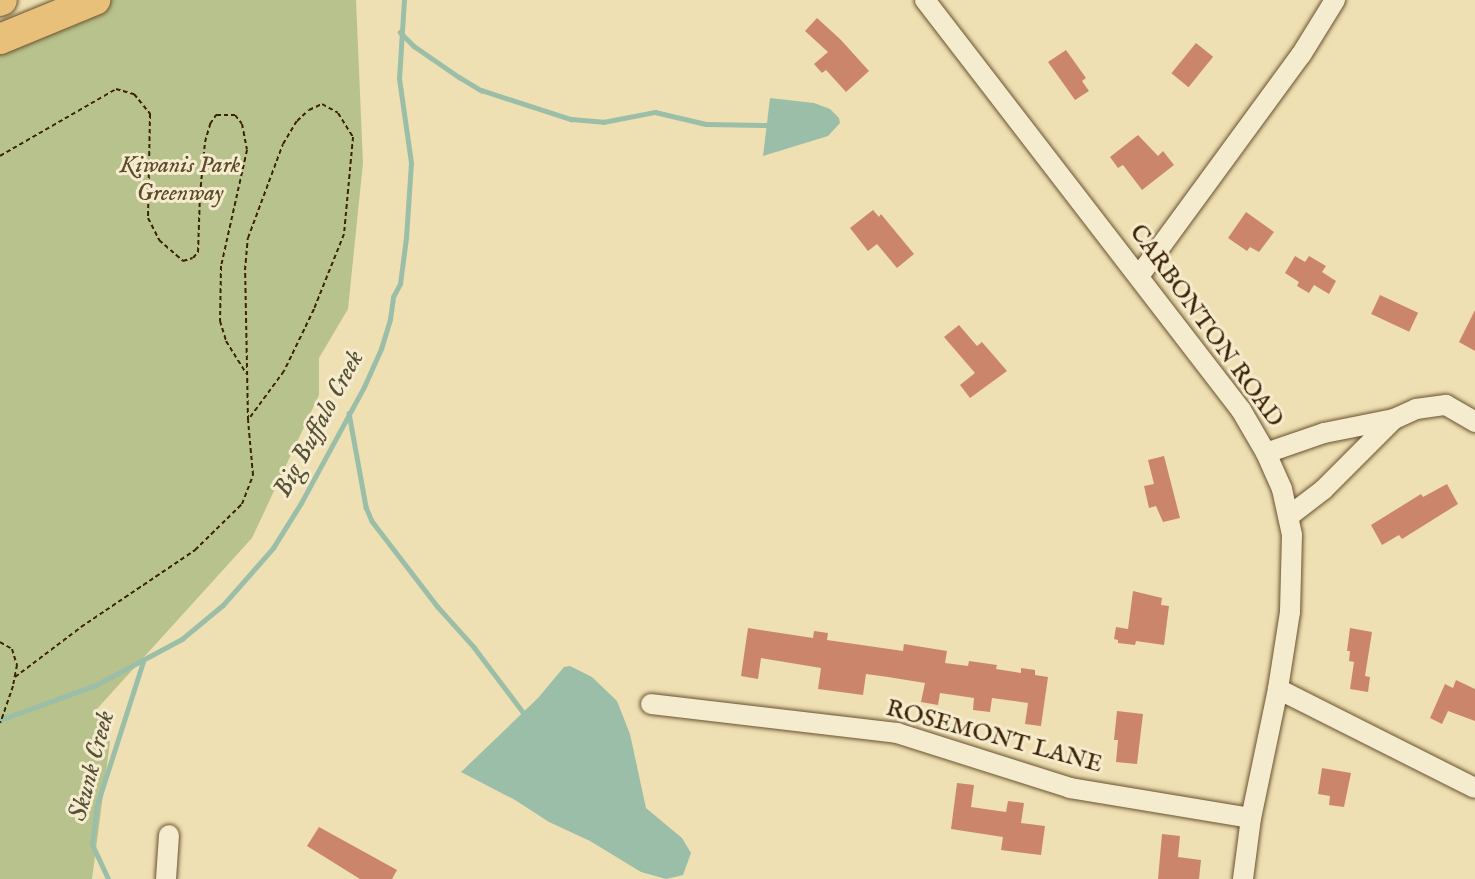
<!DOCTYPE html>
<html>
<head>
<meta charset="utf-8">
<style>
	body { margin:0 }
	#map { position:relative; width:1475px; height:879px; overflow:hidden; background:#efe0b3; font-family:"IM FELL English",serif }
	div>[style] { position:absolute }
	.green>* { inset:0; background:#b8c28d }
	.water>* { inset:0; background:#9bbea8 }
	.stream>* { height:4.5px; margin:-2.25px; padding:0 2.25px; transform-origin:2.25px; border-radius:2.25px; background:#9bbea8 }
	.building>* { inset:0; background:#cb856b; transform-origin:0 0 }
	.path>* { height:2px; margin-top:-1px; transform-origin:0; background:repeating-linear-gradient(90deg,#3c2203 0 4.5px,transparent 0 7.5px) }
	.roads { filter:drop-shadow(0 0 2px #69522f) drop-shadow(0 0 2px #69522f) }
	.minor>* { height:20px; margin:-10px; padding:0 10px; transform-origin:10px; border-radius:10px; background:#f5ebce }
	.highway>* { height:30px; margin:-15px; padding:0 15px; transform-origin:15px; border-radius:15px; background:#e8c07a }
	span { translate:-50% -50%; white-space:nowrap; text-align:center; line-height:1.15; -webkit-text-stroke:6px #f5ebce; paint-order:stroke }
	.park-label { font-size:24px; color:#5b4a26; font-style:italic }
	.street-label { font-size:24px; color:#3c2203 }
	.water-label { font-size:26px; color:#585135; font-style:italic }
</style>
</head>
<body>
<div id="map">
	<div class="green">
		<div style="clip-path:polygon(55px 0,356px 0,363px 163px,348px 309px,319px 358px,319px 395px,252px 538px,96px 710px,110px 742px,92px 879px,0 879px,0 22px)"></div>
	</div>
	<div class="water">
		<div style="clip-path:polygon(770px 98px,814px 103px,830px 109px,839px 118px,840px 123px,828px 136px,763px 156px)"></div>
		<div style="clip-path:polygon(570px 666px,592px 677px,617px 701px,630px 734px,646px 808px,682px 838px,691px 853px,683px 875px,666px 879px,641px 872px,590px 841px,549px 822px,515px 800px,461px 772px,538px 698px,564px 667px)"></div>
	</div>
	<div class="stream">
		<div style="left:400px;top:32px;width:20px;rotate:45deg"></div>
		<div style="left:414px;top:46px;width:55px;rotate:34.6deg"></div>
		<div style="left:459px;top:77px;width:26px;rotate:31deg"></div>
		<div style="left:481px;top:90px;width:95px;rotate:17.9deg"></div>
		<div style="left:571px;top:119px;width:32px;rotate:5deg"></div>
		<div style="left:603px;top:122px;width:53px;rotate:-10.9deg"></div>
		<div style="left:655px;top:112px;width:52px;rotate:13.2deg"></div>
		<div style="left:706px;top:124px;width:64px;rotate:0.9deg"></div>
		<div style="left:349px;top:413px;width:96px;rotate:79.7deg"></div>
		<div style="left:366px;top:507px;width:15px;rotate:67deg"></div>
		<div style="left:372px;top:521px;width:108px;rotate:52.5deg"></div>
		<div style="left:438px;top:607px;width:54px;rotate:48deg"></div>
		<div style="left:474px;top:647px;width:86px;rotate:53deg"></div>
		<div style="left:0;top:720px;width:102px;rotate:-20deg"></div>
		<div style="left:96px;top:685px;width:98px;rotate:-28.1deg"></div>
		<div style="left:182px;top:639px;width:53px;rotate:-39.7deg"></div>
		<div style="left:223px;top:605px;width:76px;rotate:-48.7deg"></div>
		<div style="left:273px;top:548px;width:53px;rotate:-58.1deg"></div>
		<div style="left:301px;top:503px;width:132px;rotate:-61.5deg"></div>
		<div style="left:364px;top:387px;width:42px;rotate:-65.9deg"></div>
		<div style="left:381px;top:349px;width:31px;rotate:-73deg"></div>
		<div style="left:390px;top:319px;width:22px;rotate:-82deg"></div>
		<div style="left:393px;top:297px;width:15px;rotate:-62deg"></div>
		<div style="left:400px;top:284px;width:46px;rotate:-82.6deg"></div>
		<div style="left:406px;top:238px;width:75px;rotate:-86.2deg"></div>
		<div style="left:411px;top:163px;width:85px;rotate:-98.1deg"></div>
		<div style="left:399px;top:79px;width:79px;rotate:-86.4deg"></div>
		<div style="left:108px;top:879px;width:38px;rotate:-115deg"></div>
		<div style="left:92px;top:844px;width:39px;rotate:-83deg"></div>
		<div style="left:97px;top:805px;width:150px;rotate:-72.2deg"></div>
	</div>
	<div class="building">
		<div style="clip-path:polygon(817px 18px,841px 40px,869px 71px,846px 92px,826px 70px,822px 73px,814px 64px,828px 52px,805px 31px)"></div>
		<div style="left:1196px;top:43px;width:22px;height:39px;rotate:39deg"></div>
		<div style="clip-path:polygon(1066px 50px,1086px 78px,1082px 81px,1089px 91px,1075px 100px,1048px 62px)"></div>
		<div style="clip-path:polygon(1138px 135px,1158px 156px,1163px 151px,1174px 165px,1142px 190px,1123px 165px,1118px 168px,1110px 157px)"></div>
		<div style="clip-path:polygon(873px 210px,879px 217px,881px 214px,914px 254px,897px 268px,877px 244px,868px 251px,850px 228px)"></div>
		<div style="clip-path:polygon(1246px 212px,1274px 232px,1259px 252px,1250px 247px,1247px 251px,1228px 238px)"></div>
		<div style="clip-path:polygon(1295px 256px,1305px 262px,1309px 256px,1326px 266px,1322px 272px,1336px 281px,1329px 294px,1314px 285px,1309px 293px,1297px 286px,1299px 282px,1285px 273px)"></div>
		<div style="left:1380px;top:295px;width:42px;height:21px;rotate:25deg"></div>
		<div style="clip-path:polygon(1475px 310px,1475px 351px,1459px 342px)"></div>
		<div style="clip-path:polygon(959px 325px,977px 346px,982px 342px,1007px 371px,970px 398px,960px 385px,975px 373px,944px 337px)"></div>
		<div style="clip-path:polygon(1164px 456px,1180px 518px,1163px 522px,1156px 506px,1149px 508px,1144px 486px,1154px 484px,1148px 460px)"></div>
		<div style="clip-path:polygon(1447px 484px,1458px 504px,1402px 539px,1399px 535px,1382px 545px,1371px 525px,1421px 494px,1423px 497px)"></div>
		<div style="clip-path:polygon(1133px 591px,1162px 598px,1161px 605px,1169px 606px,1164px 645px,1136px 641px,1135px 645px,1118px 643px,1118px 640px,1114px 639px,1116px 627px,1128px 629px)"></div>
		<div style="clip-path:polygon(748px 628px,813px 638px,814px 631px,828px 633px,827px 640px,903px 651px,904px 644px,947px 651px,945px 663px,968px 666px,969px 661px,997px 665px,996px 669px,1021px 673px,1021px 668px,1035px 670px,1035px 675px,1048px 677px,1041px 726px,1025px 724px,1028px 703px,992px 698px,990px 712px,973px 710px,974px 698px,940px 693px,938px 705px,921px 702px,925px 683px,888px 677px,866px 674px,863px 695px,818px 689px,821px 668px,761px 658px,758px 679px,741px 676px)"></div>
		<div style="clip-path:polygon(1350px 628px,1372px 632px,1365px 676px,1370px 677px,1368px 692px,1350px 689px,1354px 662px,1349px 661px,1350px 651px,1347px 651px)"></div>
		<div style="clip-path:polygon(1456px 680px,1475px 689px,1475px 721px,1448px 711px,1442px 724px,1430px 718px,1445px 684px,1453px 688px)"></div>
		<div style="clip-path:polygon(1117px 711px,1143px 714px,1137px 764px,1116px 762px,1118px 740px,1114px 740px)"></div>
		<div style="clip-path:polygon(1322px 768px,1351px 773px,1344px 807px,1329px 805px,1330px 796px,1318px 794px)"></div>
		<div style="clip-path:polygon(957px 783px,974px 785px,971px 807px,1006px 812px,1008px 801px,1024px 803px,1021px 823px,1045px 826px,1041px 855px,1001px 850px,1003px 837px,951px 829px)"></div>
		<div style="clip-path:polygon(319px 827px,397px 870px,392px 879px,360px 879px,307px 846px)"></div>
		<div style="clip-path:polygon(1162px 834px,1180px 836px,1178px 857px,1201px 860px,1199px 879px,1158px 879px)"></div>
	</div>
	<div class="path">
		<div style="left:0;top:156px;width:134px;rotate:-30deg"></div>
		<div style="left:116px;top:89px;width:19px;rotate:16deg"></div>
		<div style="left:134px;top:94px;width:26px;rotate:51deg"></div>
		<div style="left:150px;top:114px;width:104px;rotate:91.1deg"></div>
		<div style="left:148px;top:218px;width:25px;rotate:63deg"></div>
		<div style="left:159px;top:240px;width:32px;rotate:41deg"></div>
		<div style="left:183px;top:261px;width:10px;rotate:-17deg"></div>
		<div style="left:193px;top:258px;width:8px;rotate:-50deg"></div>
		<div style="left:198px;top:252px;width:58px;rotate:-88deg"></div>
		<div style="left:200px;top:194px;width:52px;rotate:-84.5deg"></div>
		<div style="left:205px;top:142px;width:19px;rotate:-74deg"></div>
		<div style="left:210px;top:124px;width:11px;rotate:-56deg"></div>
		<div style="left:216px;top:115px;width:19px"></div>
		<div style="left:235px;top:115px;width:11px;rotate:52deg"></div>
		<div style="left:242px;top:124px;width:26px;rotate:79deg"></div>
		<div style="left:247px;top:150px;width:119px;rotate:102.6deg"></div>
		<div style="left:221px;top:266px;width:55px;rotate:91deg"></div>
		<div style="left:220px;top:321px;width:21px;rotate:73deg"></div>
		<div style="left:226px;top:341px;width:38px;rotate:58deg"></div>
		<div style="left:0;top:642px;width:14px;rotate:30deg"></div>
		<div style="left:12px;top:649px;width:17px;rotate:73deg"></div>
		<div style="left:17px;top:665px;width:21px;rotate:101deg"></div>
		<div style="left:13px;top:686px;width:39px;rotate:109deg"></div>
		<div style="left:15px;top:677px;width:83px;rotate:-37.1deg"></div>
		<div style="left:81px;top:627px;width:138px;rotate:-34deg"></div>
		<div style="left:195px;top:550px;width:66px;rotate:-44.4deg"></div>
		<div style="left:242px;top:504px;width:31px;rotate:-69deg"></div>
		<div style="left:253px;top:475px;width:55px;rotate:-95.2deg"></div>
		<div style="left:248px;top:420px;width:150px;rotate:-91.1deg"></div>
		<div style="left:245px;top:270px;width:32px;rotate:-85deg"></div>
		<div style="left:248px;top:238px;width:100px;rotate:-69.6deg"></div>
		<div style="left:283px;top:144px;width:27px;rotate:-59deg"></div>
		<div style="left:297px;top:121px;width:16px;rotate:-43deg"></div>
		<div style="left:309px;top:110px;width:14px;rotate:-25deg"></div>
		<div style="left:322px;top:104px;width:18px;rotate:29deg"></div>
		<div style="left:338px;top:113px;width:28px;rotate:58deg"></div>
		<div style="left:353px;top:137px;width:97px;rotate:95.3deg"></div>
		<div style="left:344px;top:234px;width:81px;rotate:111.8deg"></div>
		<div style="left:314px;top:309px;width:69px;rotate:115.8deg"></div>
		<div style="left:284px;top:371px;width:61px;rotate:126.3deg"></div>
	</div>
	<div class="roads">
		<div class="minor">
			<div style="left:925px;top:0;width:518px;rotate:52.38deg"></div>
			<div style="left:1241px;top:410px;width:50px;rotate:59.8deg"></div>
			<div style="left:1266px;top:453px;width:39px;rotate:66deg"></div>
			<div style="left:1282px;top:489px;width:47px;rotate:77.7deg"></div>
			<div style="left:1292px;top:535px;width:77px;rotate:91.5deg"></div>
			<div style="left:1290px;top:612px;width:78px;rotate:98.9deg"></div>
			<div style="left:1278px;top:689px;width:132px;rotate:101.8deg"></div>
			<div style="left:1251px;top:818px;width:62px;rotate:97.5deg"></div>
			<div style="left:1139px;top:276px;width:274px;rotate:-53.8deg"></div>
			<div style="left:1301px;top:55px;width:65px;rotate:-58.3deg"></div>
			<div style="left:1266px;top:453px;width:61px;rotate:-19deg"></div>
			<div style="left:1324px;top:433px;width:71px;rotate:-11.3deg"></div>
			<div style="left:1394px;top:419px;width:24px;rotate:-24deg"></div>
			<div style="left:1416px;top:409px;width:30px;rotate:-8deg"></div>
			<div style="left:1446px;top:405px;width:34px;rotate:30deg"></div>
			<div style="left:1289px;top:516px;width:43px;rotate:-37.4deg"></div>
			<div style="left:1323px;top:490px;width:100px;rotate:-45deg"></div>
			<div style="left:1278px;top:689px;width:220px;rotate:26.7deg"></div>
			<div style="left:651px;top:704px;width:248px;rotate:6.7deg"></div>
			<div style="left:897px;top:733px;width:182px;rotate:17.6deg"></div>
			<div style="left:1070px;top:788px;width:183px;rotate:9.4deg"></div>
			<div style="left:166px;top:879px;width:44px;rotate:-86.1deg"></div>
		</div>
		<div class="highway">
			<div style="left:0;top:1px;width:2px;rotate:-27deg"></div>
			<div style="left:0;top:39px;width:103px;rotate:-22.3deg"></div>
		</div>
	</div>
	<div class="park-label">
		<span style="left:180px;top:180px">Kiwanis Park<br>Greenway</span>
	</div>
	<div class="street-label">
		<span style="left:1206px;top:326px;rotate:54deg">CARBONTON ROAD</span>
		<span style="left:994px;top:737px;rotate:15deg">ROSEMONT LANE</span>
	</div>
	<div class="water-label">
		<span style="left:319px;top:424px;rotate:-62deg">Big Buffalo Creek</span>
		<span style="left:92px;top:766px;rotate:-75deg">Skunk Creek</span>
	</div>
</div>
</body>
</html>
